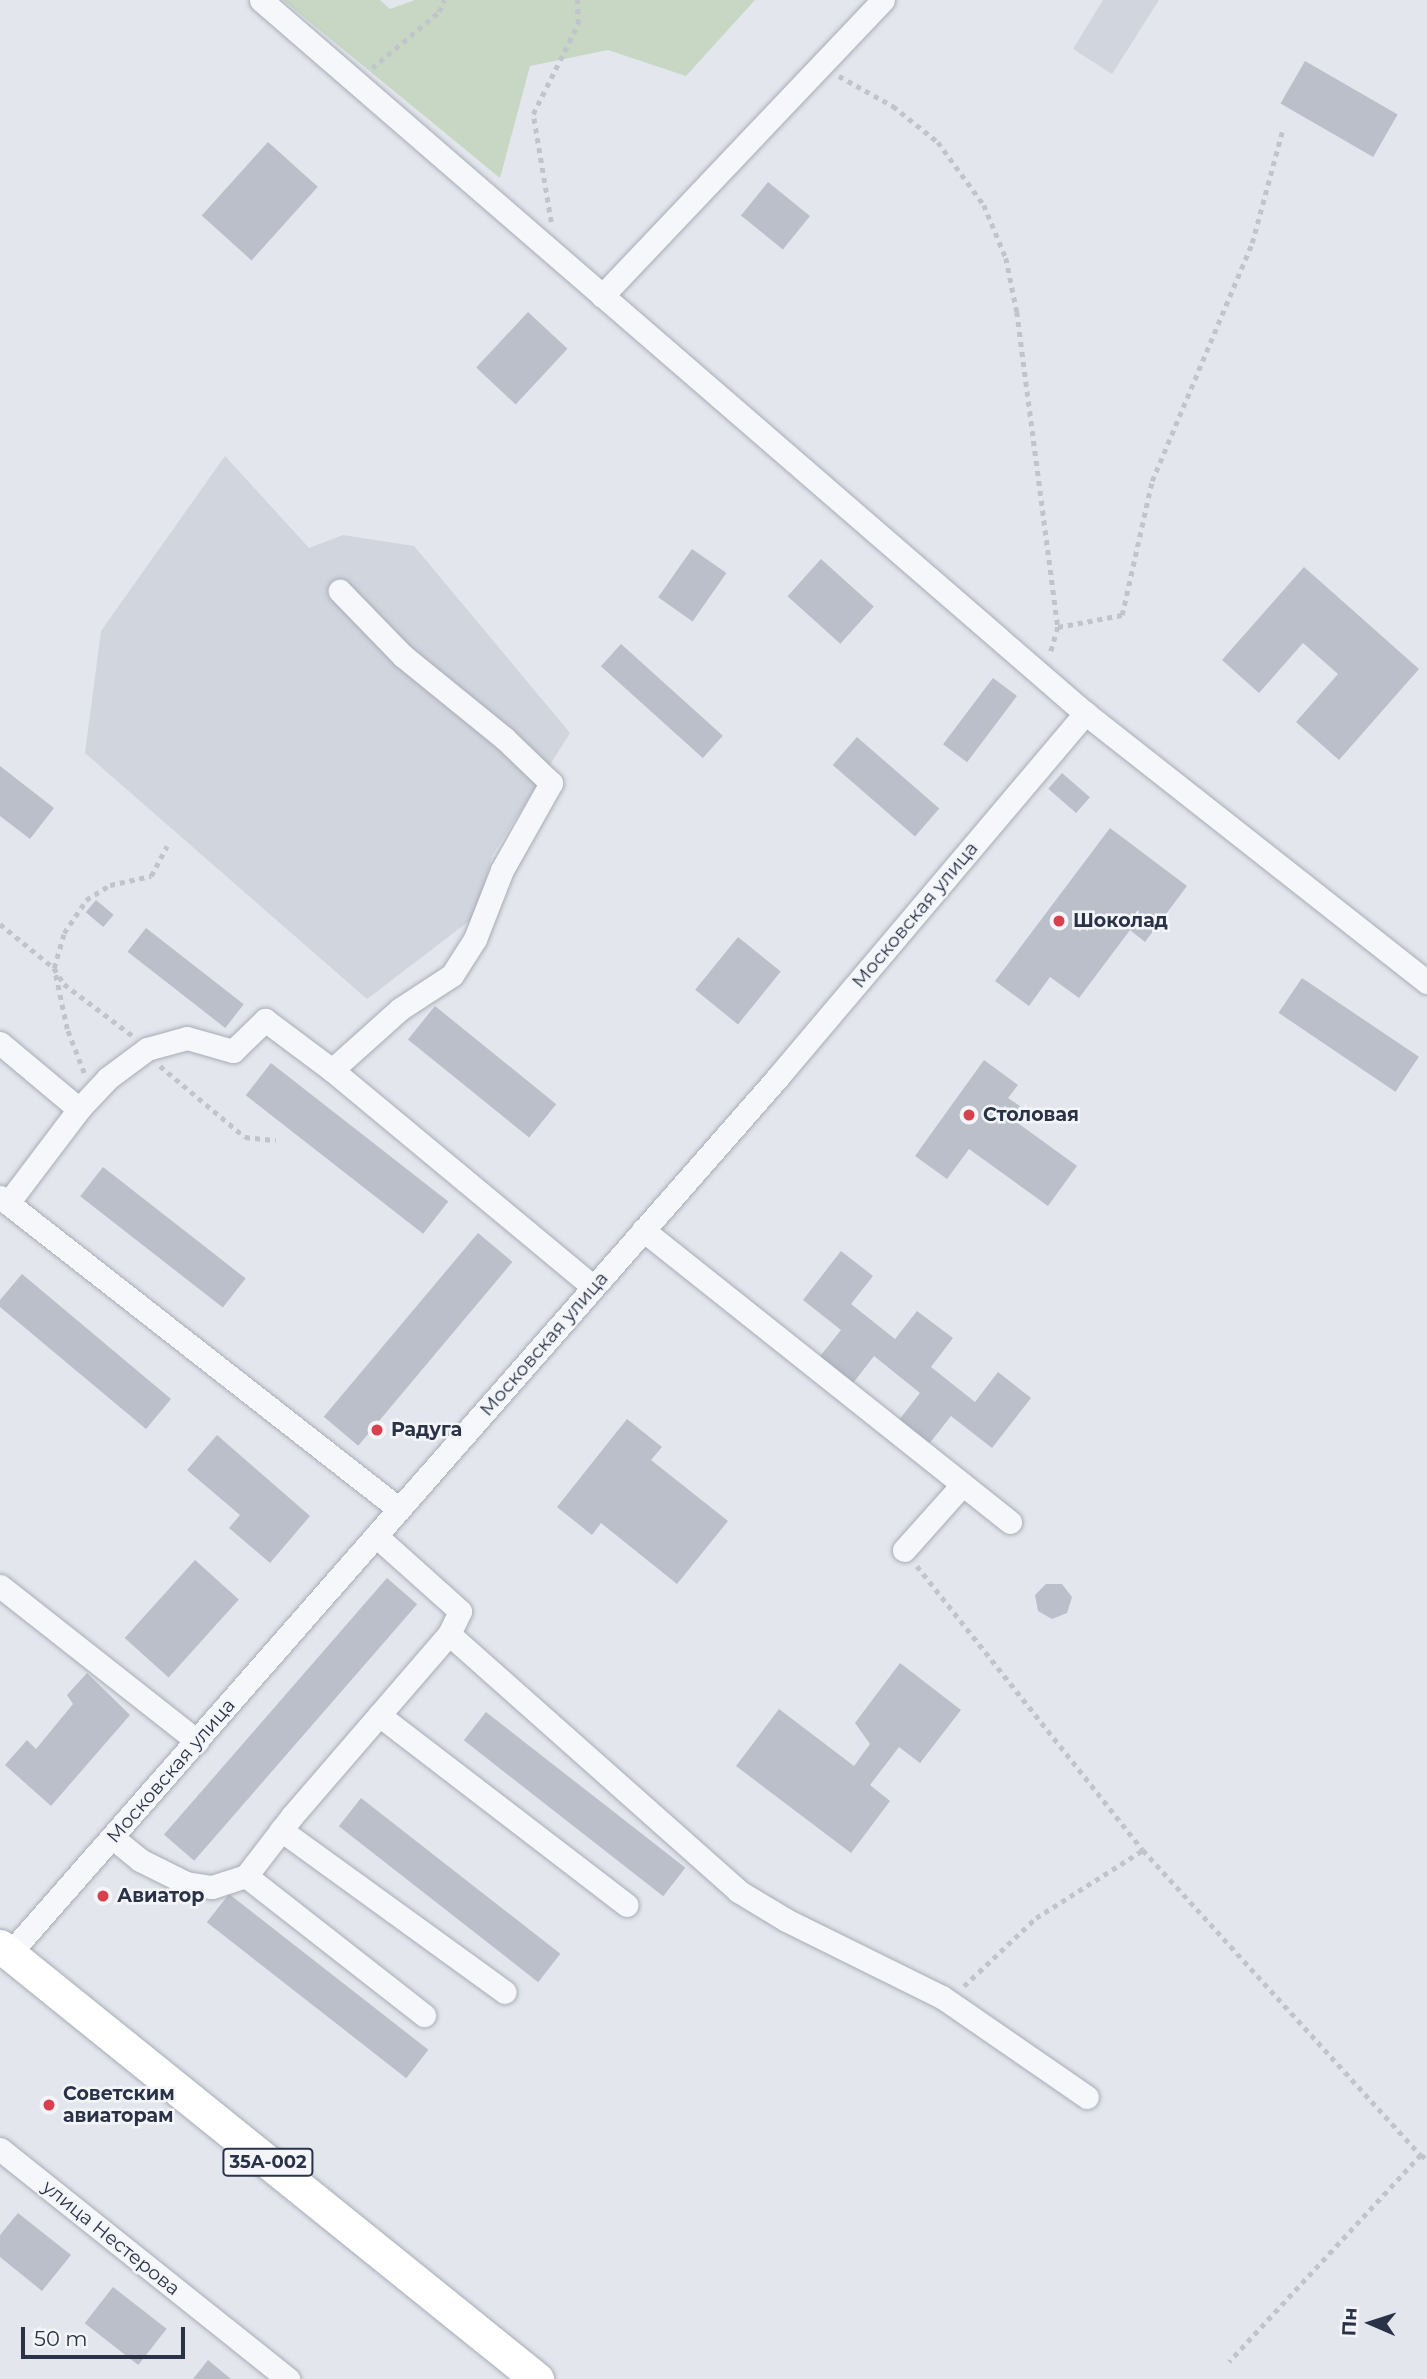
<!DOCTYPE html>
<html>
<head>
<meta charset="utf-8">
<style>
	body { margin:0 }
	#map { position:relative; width:1427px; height:2379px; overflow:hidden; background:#e3e6ec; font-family:Montserrat,sans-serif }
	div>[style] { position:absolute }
	.built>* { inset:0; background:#d1d5de }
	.green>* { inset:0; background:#c7d7c4 }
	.building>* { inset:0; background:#babfca; transform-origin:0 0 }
	.path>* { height:4.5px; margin-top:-2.25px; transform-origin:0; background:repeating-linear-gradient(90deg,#c1c4cb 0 5px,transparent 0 10px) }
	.roads { filter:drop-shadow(0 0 2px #a7acb7) drop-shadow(0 0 2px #a7acb7) }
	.minor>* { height:23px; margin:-11.5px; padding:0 11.5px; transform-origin:11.5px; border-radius:11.5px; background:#f6f7fa }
	.highway>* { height:33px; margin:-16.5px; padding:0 16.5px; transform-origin:16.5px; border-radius:16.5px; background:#fff }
	.dots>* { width:19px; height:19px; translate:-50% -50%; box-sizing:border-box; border:4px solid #f3f5f9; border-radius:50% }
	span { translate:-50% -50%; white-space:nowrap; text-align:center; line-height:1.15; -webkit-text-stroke:5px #f3f5f9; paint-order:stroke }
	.shield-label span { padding:2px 5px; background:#f3f5f9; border:2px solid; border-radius:5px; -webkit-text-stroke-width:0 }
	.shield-label { font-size:18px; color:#293246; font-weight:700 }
	.street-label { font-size:19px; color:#293246 }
	.poi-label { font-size:19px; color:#293246; font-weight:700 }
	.left { translate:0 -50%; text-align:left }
	.north { position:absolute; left:1336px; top:2288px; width:70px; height:70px; -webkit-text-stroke:5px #f3f5f9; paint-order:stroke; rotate:273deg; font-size:19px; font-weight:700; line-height:28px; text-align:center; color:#293246 }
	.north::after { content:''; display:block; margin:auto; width:24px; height:32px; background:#293246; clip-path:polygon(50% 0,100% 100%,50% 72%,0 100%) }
	.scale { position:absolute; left:21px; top:2327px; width:164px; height:32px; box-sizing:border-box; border:4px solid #293246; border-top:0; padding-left:9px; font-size:21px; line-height:24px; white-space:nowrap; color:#293246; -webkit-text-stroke:5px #f3f5f9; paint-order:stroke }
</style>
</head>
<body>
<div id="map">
	<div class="built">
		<div style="clip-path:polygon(1103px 0,1159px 0,1112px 74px,1073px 49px)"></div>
		<div style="clip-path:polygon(225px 456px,309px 548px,343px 535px,414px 546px,570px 733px,492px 856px,477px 915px,367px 999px,85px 753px,101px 631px)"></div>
	</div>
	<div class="green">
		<div style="clip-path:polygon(283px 0,380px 0,390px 9px,415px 0,755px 0,686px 76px,608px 50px,530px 66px,500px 178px)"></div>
	</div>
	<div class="building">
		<div style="left:1305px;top:61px;width:107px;height:49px;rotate:30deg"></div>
		<div style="left:268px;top:142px;width:67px;height:99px;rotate:42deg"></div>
		<div style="left:768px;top:182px;width:54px;height:43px;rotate:39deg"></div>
		<div style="left:528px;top:312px;width:54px;height:76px;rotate:43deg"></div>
		<div style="left:692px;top:549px;width:42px;height:59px;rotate:35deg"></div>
		<div style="left:821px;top:559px;width:71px;height:50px;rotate:42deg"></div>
		<div style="clip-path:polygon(1304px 567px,1419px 669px,1339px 760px,1296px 722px,1338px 674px,1303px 643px,1259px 693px,1222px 660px)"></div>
		<div style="left:621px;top:644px;width:137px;height:30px;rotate:42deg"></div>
		<div style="left:993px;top:678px;width:30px;height:83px;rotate:37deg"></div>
		<div style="left:857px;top:737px;width:109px;height:37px;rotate:41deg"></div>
		<div style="clip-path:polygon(0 766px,54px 808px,30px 839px,0 816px)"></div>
		<div style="left:1062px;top:773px;width:37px;height:21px;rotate:41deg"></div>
		<div style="clip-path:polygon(1110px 828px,1187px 886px,1145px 942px,1130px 930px,1079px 998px,1050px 977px,1029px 1006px,995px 981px)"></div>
		<div style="left:96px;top:900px;width:23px;height:16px;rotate:40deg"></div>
		<div style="left:146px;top:928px;width:124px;height:30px;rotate:38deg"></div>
		<div style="left:738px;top:937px;width:55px;height:68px;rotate:39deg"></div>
		<div style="left:1302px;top:978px;width:141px;height:42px;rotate:34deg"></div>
		<div style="left:435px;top:1006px;width:156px;height:43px;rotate:39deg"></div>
		<div style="clip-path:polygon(984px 1060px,1018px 1085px,1008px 1098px,1020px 1106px,1011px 1118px,1077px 1166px,1048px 1206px,969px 1149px,947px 1179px,915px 1156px)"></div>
		<div style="left:271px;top:1063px;width:225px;height:41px;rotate:38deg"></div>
		<div style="left:103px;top:1167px;width:181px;height:37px;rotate:38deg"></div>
		<div style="left:478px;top:1233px;width:45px;height:240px;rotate:40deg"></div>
		<div style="clip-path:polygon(841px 1251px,873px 1276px,851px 1304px,895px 1339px,917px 1311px,953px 1338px,931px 1367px,975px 1402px,998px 1372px,1031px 1398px,992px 1448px,951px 1416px,929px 1444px,899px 1420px,920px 1393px,874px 1356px,850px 1387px,817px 1360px,841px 1330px,803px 1300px)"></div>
		<div style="clip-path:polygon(22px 1274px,171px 1399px,146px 1429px,0 1307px,0 1300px)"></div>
		<div style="clip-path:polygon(627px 1419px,662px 1447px,651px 1460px,728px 1521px,677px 1584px,601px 1523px,592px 1535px,557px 1507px)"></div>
		<div style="clip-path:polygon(217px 1435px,310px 1516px,270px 1563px,229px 1528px,240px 1515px,187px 1470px)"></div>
		<div style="left:195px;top:1560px;width:59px;height:105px;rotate:42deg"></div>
		<div style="left:387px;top:1578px;width:40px;height:340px;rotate:41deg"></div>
		<div style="clip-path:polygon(1046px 1584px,1062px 1584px,1072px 1597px,1067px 1613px,1052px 1619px,1038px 1611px,1035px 1595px)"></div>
		<div style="clip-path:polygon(900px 1663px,961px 1710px,920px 1763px,899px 1747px,870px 1785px,890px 1801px,851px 1853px,736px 1766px,779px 1709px,854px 1766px,870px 1744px,855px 1723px)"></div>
		<div style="clip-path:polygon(87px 1673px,130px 1715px,51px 1806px,5px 1765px,27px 1740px,36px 1749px,73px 1704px,67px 1695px)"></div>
		<div style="left:486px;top:1712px;width:253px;height:36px;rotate:38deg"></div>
		<div style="left:361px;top:1798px;width:253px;height:36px;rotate:38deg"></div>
		<div style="left:229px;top:1894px;width:253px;height:36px;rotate:38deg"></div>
		<div style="clip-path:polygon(18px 2213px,71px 2255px,42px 2291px,0 2257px,0 2235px)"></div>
		<div style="left:113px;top:2287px;width:68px;height:46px;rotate:38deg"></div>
		<div style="clip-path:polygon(208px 2360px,231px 2379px,193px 2379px)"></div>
	</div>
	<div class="path">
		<div style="left:372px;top:68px;width:87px;rotate:-39.9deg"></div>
		<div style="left:439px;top:12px;width:13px;rotate:-67deg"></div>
		<div style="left:839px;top:76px;width:62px;rotate:29.1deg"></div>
		<div style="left:893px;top:106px;width:58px;rotate:38.7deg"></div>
		<div style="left:938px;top:142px;width:78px;rotate:53.9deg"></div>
		<div style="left:984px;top:205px;width:57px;rotate:67.5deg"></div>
		<div style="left:1006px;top:258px;width:55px;rotate:78.5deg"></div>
		<div style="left:1017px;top:312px;width:318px;rotate:82.6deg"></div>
		<div style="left:1058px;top:627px;width:29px;rotate:106deg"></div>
		<div style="left:551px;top:222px;width:109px;rotate:-99.5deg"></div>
		<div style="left:533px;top:114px;width:101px;rotate:-63.4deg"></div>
		<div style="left:578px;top:24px;width:24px;rotate:-92deg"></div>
		<div style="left:1058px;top:627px;width:65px;rotate:-10.6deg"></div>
		<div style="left:1122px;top:615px;width:137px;rotate:-77.4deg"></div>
		<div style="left:1152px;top:481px;width:258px;rotate:-67.2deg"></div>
		<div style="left:1252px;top:243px;width:115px;rotate:-74.9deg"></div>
		<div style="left:0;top:924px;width:70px;rotate:39.2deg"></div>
		<div style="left:54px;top:968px;width:19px;rotate:58deg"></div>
		<div style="left:64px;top:984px;width:86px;rotate:37deg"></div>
		<div style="left:160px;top:1066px;width:111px;rotate:39.9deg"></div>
		<div style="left:245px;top:1137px;width:31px;rotate:6deg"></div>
		<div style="left:84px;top:1073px;width:47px;rotate:-111.1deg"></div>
		<div style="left:67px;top:1029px;width:62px;rotate:-102deg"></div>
		<div style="left:54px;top:968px;width:36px;rotate:-74deg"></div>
		<div style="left:64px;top:933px;width:40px;rotate:-56deg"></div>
		<div style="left:86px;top:900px;width:28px;rotate:-32deg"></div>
		<div style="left:110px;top:885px;width:42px;rotate:-12.4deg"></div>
		<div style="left:151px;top:876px;width:34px;rotate:-62deg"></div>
		<div style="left:917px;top:1566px;width:363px;rotate:51.5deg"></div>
		<div style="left:964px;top:1986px;width:99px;rotate:-43.4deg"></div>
		<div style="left:1036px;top:1918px;width:127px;rotate:-32.4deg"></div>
		<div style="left:1143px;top:1850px;width:413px;rotate:47.7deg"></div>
		<div style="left:1421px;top:2155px;width:282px;rotate:132.8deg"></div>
		<div style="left:1421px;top:2155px;width:7px;rotate:34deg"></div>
	</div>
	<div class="roads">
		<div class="minor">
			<div style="left:261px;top:0;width:1090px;rotate:40.87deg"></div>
			<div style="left:1085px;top:713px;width:435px;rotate:38.2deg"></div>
			<div style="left:602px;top:296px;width:408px;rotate:-46.5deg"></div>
			<div style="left:0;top:1043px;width:103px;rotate:39.9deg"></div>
			<div style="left:79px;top:1109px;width:42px;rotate:-46.9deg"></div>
			<div style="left:108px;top:1078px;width:49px;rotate:-36.6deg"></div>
			<div style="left:147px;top:1049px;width:41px;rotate:-15.4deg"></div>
			<div style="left:187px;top:1038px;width:48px;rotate:15.8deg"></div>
			<div style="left:233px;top:1051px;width:45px;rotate:-44.1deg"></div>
			<div style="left:265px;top:1020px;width:84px;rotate:36.7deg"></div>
			<div style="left:332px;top:1070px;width:91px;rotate:-41.9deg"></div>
			<div style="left:400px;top:1009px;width:62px;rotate:-33.2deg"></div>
			<div style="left:452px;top:975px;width:43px;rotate:-57.4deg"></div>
			<div style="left:475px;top:939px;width:74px;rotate:-68.6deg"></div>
			<div style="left:502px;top:870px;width:100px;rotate:-60.6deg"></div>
			<div style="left:551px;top:783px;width:65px;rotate:-136.2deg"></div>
			<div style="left:504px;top:738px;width:130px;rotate:-140.9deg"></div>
			<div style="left:403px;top:656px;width:91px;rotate:-134.1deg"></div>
			<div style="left:332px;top:1070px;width:339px;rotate:39.7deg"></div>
			<div style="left:0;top:1197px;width:507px;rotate:38.02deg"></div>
			<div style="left:8px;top:1203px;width:118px;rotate:-52.9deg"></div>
			<div style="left:643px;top:1230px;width:469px;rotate:38.5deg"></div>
			<div style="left:904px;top:1550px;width:87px;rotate:-48.3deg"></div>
			<div style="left:0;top:1586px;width:251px;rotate:38.2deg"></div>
			<div style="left:449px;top:1634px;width:387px;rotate:41.6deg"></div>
			<div style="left:738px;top:1891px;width:56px;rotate:31.1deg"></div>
			<div style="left:786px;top:1920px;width:174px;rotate:26.3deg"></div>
			<div style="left:942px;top:1997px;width:176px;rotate:34.6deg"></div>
			<div style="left:379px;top:1715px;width:312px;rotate:37.5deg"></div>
			<div style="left:281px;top:1830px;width:276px;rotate:35.9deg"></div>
			<div style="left:113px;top:1838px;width:35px;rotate:39deg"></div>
			<div style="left:140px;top:1860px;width:51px;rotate:26.6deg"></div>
			<div style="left:186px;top:1883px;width:26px;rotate:9deg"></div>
			<div style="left:212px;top:1887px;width:36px;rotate:-18deg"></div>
			<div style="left:246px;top:1876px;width:76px;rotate:-52.5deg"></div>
			<div style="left:292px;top:1816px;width:240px;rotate:-49.2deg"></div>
			<div style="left:449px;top:1634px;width:25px;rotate:-64deg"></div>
			<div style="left:460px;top:1611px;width:113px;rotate:-138.2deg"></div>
			<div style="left:246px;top:1876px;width:226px;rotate:38deg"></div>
			<div style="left:10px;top:1953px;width:1164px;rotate:-48.76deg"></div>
			<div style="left:777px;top:1078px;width:478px;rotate:-49.8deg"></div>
			<div style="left:0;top:2149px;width:369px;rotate:38.6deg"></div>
		</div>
		<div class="highway">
			<div style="left:0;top:1946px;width:690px;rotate:38.88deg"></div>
		</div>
	</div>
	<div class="dots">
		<div style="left:1059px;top:921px;background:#d9404d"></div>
		<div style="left:969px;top:1115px;background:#d9404d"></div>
		<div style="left:377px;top:1430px;background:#d9404d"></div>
		<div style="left:103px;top:1896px;background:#d9404d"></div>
		<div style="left:49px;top:2105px;background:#d9404d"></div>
	</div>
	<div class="shield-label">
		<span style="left:268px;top:2162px">35А-002</span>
	</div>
	<div class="street-label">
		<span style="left:915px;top:915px;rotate:-50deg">Московская улица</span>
		<span style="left:544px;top:1344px;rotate:-49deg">Московская улица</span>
		<span style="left:171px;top:1771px;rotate:-49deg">Московская улица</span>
		<span style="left:111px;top:2238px;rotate:39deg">улица Нестерова</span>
	</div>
	<div class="poi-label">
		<span class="left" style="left:1073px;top:921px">Шоколад</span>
		<span class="left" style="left:983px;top:1115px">Столовая</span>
		<span class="left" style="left:391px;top:1430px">Радуга</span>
		<span class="left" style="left:117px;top:1896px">Авиатор</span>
		<span class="left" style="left:63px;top:2105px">Советским<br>авиаторам</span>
	</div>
	<div class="north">Пн</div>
	<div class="scale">50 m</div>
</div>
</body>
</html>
